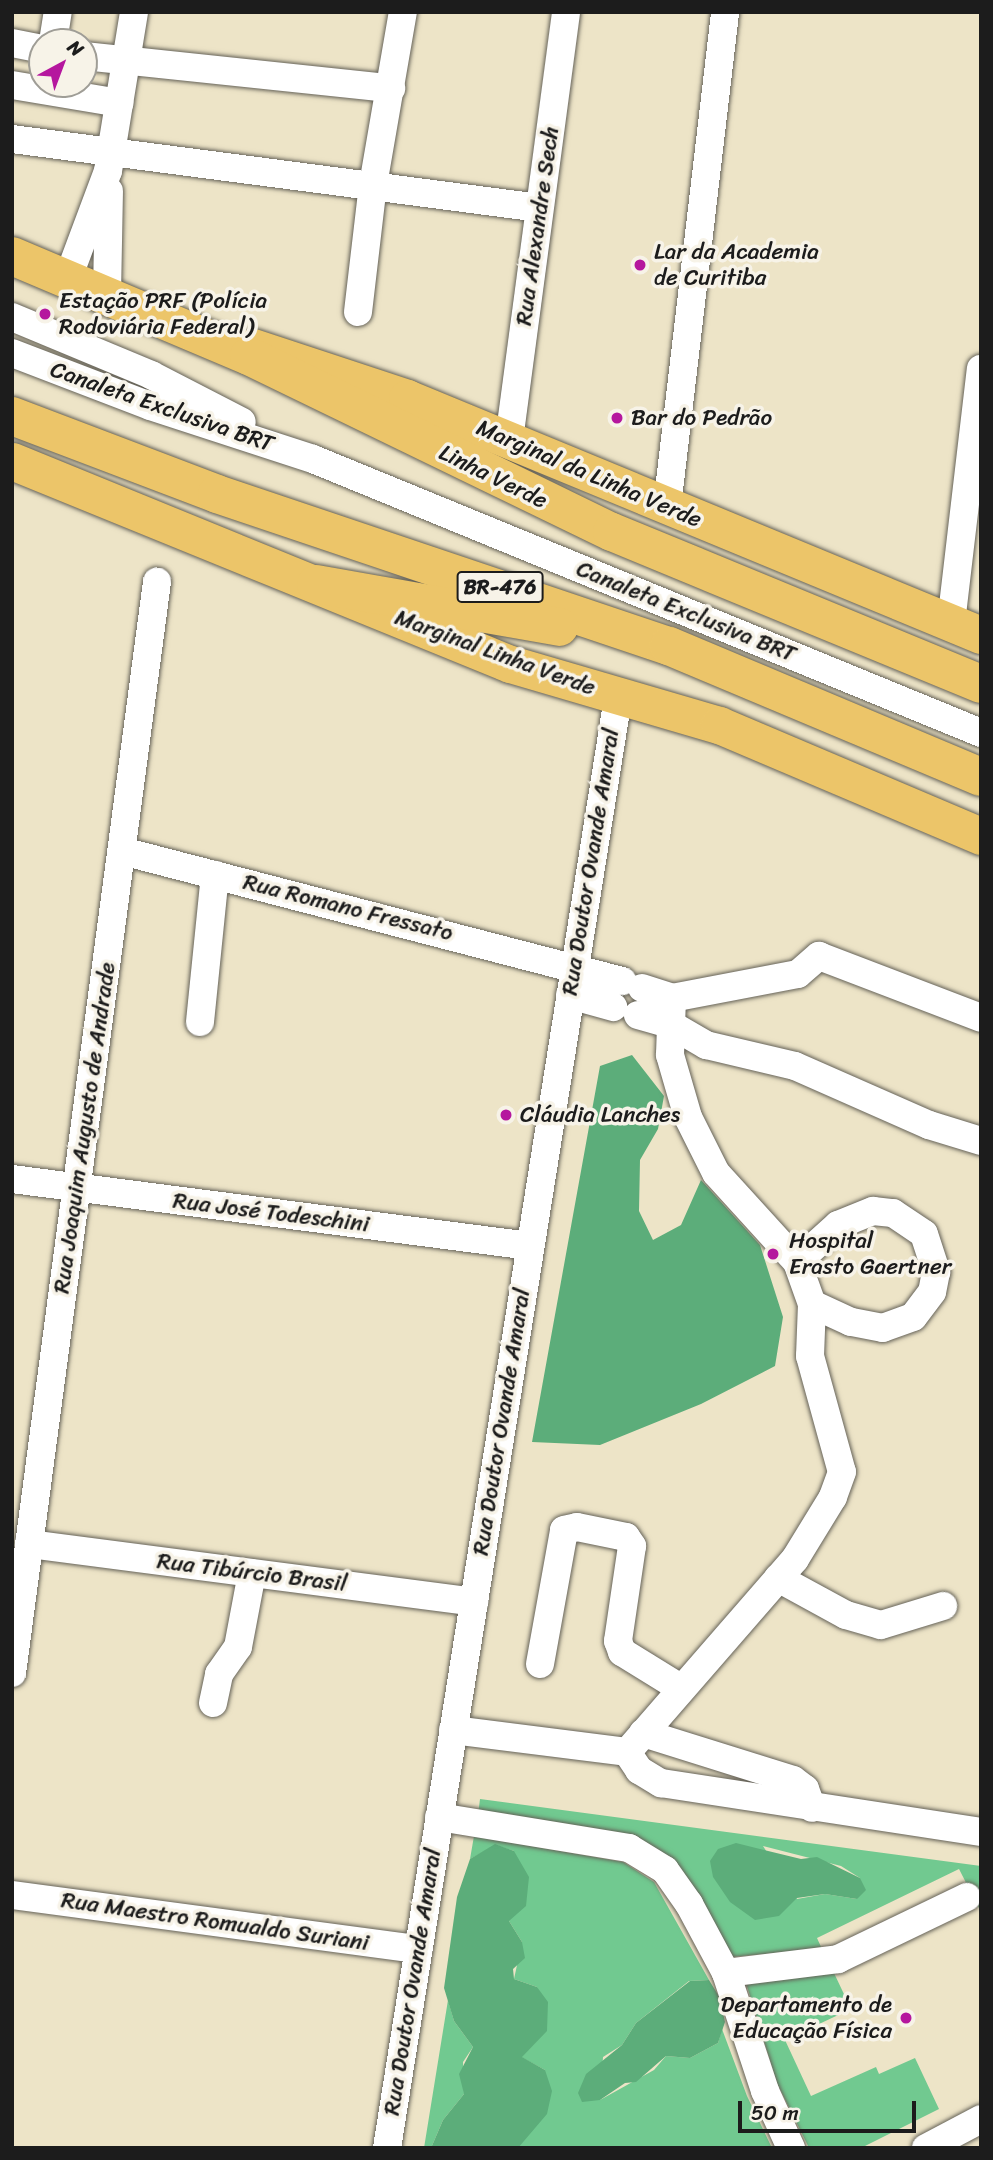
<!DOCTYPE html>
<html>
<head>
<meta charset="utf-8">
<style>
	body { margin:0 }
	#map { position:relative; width:993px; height:2160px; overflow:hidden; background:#ede4c7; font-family:Sriracha,sans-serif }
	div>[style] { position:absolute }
	.green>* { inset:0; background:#71c990 }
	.forest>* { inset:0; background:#5cad7a }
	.roads { filter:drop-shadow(0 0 2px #656258) drop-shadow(0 0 2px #656258) }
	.minor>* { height:28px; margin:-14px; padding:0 14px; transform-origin:14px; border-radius:14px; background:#fff }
	.major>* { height:37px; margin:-18.5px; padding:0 18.5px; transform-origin:18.5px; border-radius:18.5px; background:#ecc569 }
	.highway>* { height:38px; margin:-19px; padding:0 19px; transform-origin:19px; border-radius:19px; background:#ecc569 }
	.dots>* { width:19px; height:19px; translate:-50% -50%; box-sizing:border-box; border:4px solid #f7f3e8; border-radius:50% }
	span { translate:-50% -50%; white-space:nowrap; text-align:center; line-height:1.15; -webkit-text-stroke:7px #f7f3e8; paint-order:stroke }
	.shield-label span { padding:2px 5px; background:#f7f3e8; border:2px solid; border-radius:5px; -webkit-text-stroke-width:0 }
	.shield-label { font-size:21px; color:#1c1c1c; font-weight:700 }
	.street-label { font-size:23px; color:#1c1c1c }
	.poi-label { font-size:23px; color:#1c1c1c }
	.left { translate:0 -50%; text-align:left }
	.right { translate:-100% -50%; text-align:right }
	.frame { position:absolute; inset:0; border:14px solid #1c1c1c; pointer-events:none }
	.north { position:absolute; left:28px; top:28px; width:70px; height:70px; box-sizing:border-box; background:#f7f3e8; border:2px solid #9f9d96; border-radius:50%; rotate:41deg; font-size:19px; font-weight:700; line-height:28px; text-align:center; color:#1c1c1c }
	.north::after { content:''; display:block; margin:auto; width:24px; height:32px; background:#b5179e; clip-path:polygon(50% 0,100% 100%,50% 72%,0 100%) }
	.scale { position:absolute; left:738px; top:2101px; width:178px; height:32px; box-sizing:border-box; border:4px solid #1c1c1c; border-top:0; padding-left:9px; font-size:21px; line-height:24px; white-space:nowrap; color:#1c1c1c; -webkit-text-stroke:5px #f7f3e8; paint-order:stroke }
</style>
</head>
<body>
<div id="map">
	<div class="green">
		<div style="clip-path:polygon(evenodd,480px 1799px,981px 1866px,981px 1912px,959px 1869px,817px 1938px,822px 1949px,730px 1957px,671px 1860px,478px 1815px,480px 1799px,763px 1846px,841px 1866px,860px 1878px,857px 1899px,825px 1894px,797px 1899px,763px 1846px)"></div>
		<div style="clip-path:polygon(474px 1836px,623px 1862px,654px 1882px,709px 1980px,689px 1981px,636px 2023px,622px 2045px,603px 2057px,600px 2100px,654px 2070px,666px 2056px,690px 2058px,718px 2043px,722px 2029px,747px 2096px,772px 2148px,518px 2148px,545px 2070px,521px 2057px,546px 2031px,537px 1987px,514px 1979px,522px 1942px,509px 1921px,514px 1851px,496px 1845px,470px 1859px)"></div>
		<div style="clip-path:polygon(834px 1973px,851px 2009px,785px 2040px,811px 2096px,876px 2067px,879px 2074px,915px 2058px,939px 2109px,861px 2148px,809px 2148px,777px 2083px,746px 1983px)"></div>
		<div style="clip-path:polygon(448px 2000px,454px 2021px,473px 2047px,463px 2062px,464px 2094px,443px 2120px,431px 2148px,424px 2148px)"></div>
	</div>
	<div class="forest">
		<div style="clip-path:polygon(632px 1055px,664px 1096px,658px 1129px,640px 1160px,639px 1211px,653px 1240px,681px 1225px,701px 1180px,760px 1245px,783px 1317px,775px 1366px,701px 1404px,600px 1445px,532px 1442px,600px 1066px)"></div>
		<div style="clip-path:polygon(736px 1843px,801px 1859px,817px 1857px,860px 1878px,866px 1890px,857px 1899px,825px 1894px,797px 1898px,779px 1916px,755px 1920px,730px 1902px,713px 1877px,710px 1861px,718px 1849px)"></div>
		<div style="clip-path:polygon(495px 1844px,514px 1851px,529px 1877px,526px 1906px,509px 1921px,522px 1942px,525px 1958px,513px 1969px,514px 1979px,537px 1987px,548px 2002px,547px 2031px,522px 2057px,545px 2070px,552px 2091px,547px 2114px,518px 2148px,431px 2148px,443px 2120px,464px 2094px,459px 2074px,473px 2047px,454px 2021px,444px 1988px,457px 1897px,470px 1859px)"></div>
		<div style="clip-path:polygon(709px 1980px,720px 1998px,725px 2022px,718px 2043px,690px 2058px,666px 2056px,636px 2082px,625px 2083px,600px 2100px,582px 2102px,578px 2093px,586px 2074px,622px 2045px,636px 2023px,690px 1981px)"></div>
	</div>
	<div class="roads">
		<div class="minor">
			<div style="left:53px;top:42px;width:30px;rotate:-81deg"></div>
			<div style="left:12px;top:43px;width:31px;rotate:11deg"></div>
			<div style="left:84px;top:56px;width:309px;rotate:6deg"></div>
			<div style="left:12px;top:85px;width:109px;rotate:9.5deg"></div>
			<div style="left:12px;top:139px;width:532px;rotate:7.45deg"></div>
			<div style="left:68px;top:278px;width:114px;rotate:-69.5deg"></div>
			<div style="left:108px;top:171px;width:161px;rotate:-80.7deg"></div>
			<div style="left:107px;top:294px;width:103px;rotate:-88.9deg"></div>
			<div style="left:358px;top:312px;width:128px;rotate:-83.3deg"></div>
			<div style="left:373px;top:185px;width:176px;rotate:-80.2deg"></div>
			<div style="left:12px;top:317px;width:151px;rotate:22.6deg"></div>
			<div style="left:151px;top:375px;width:102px;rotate:27.3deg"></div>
			<div style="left:12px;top:353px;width:148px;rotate:21deg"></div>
			<div style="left:150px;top:406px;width:171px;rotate:18deg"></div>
			<div style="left:313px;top:459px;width:722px;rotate:22.3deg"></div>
			<div style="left:509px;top:440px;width:432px;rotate:-82.4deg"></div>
			<div style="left:667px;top:507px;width:498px;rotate:-83.3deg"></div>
			<div style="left:951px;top:623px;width:256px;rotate:-83.3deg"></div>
			<div style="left:122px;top:851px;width:517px;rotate:14.57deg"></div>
			<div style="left:642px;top:988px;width:32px;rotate:18deg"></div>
			<div style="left:570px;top:995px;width:45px;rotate:15.6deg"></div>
			<div style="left:638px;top:1015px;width:33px;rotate:16deg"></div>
			<div style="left:670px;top:1024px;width:42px;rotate:30.3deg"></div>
			<div style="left:706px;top:1045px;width:91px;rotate:13.3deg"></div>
			<div style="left:795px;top:1066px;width:146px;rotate:23.8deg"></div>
			<div style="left:929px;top:1125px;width:54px;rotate:17.1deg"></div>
			<div style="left:200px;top:1022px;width:148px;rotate:-84.2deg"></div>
			<div style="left:12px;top:1179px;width:522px;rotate:7.37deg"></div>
			<div style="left:797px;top:1262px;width:55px;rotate:-42.1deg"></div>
			<div style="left:838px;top:1225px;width:38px;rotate:-22deg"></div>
			<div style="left:873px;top:1211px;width:20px;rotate:6deg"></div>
			<div style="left:893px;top:1213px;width:37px;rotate:34deg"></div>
			<div style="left:924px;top:1234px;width:40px;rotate:72deg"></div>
			<div style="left:936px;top:1272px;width:20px;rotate:101deg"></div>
			<div style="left:932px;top:1292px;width:31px;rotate:127deg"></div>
			<div style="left:913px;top:1317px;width:32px;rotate:160deg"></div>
			<div style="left:883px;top:1328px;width:33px;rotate:-169deg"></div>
			<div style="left:851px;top:1322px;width:43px;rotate:-155.2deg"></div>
			<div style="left:812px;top:1304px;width:45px;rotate:-109.7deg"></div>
			<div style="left:797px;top:1262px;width:120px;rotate:-132.3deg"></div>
			<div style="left:716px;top:1173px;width:63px;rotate:-116.6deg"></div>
			<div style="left:688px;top:1117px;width:65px;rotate:-106.2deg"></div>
			<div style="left:670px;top:1055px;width:57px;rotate:-88deg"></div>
			<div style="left:672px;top:998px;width:128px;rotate:-10.8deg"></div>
			<div style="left:798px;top:974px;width:28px;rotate:-41deg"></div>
			<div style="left:819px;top:956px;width:173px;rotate:20.9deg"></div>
			<div style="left:812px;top:1304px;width:52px;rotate:92.2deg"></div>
			<div style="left:810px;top:1356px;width:120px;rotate:74.6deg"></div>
			<div style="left:842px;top:1472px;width:27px;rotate:110deg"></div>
			<div style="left:833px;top:1497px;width:73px;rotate:121.5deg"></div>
			<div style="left:795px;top:1559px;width:256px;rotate:131deg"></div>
			<div style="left:627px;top:1752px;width:22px;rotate:56deg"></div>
			<div style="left:639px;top:1770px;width:26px;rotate:31deg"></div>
			<div style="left:661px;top:1783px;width:324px;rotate:8.7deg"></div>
			<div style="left:29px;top:1544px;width:449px;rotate:7.4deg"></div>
			<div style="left:778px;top:1578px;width:77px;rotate:28.6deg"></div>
			<div style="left:846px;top:1615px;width:36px;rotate:16deg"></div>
			<div style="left:881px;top:1625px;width:65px;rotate:-17deg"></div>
			<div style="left:540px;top:1664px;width:136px;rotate:-79.8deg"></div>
			<div style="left:564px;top:1530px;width:13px;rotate:-13deg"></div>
			<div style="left:577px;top:1527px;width:50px;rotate:11.5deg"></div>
			<div style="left:626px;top:1537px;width:11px;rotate:56deg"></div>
			<div style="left:632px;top:1546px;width:96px;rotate:98.4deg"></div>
			<div style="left:618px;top:1641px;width:12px;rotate:70deg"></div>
			<div style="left:622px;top:1652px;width:70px;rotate:31.7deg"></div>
			<div style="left:12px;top:1673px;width:1101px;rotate:-82.43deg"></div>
			<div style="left:213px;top:1703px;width:30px;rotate:-78deg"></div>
			<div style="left:219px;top:1674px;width:33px;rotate:-55deg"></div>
			<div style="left:238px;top:1647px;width:75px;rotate:-79.3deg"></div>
			<div style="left:453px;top:1730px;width:175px;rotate:7.2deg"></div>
			<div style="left:643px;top:1733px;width:157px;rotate:17.4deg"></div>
			<div style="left:793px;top:1780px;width:15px;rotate:37deg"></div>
			<div style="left:805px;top:1789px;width:20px;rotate:70deg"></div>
			<div style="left:439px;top:1817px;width:193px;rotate:9.3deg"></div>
			<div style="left:629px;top:1848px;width:42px;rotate:31.4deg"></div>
			<div style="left:665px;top:1870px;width:42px;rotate:54.8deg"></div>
			<div style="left:689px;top:1904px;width:78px;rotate:61.8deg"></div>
			<div style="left:726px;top:1973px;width:124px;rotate:71.7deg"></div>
			<div style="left:765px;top:2091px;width:63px;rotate:65.5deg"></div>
			<div style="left:12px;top:1895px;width:410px;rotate:7.6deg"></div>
			<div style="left:726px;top:1973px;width:113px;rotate:-7.1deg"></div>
			<div style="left:838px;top:1959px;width:143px;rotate:-25.7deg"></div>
			<div style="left:387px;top:2148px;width:1469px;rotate:-80.95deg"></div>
			<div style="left:926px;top:2148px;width:62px;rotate:-27.8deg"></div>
		</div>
		<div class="major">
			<div style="left:253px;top:347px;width:162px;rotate:18.3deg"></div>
			<div style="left:407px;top:398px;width:621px;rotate:22.44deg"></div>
			<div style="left:12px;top:461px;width:538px;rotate:22.18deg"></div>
			<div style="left:510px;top:664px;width:218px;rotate:16.3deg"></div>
			<div style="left:719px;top:725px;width:285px;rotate:23deg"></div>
		</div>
		<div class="highway">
			<div style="left:12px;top:256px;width:257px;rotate:22.9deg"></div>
			<div style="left:249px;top:356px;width:403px;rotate:25.9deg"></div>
			<div style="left:612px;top:532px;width:399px;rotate:22.4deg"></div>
			<div style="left:12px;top:416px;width:219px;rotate:20.8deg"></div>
			<div style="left:217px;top:494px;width:477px;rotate:18.6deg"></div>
			<div style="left:669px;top:646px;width:338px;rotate:22.8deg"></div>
			<div style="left:316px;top:584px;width:247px;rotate:10deg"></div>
		</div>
	</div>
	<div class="dots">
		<div style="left:640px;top:265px;background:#b5179e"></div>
		<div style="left:45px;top:314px;background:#b5179e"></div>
		<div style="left:617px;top:418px;background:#b5179e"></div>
		<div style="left:506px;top:1115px;background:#b5179e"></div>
		<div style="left:773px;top:1254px;background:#b5179e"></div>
		<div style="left:906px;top:2018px;background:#b5179e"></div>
	</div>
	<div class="shield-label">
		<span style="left:500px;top:587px">BR-476</span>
	</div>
	<div class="street-label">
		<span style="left:538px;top:226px;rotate:-82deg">Rua Alexandre Sech</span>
		<span style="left:162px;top:407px;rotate:19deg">Canaleta Exclusiva BRT</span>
		<span style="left:589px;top:474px;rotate:23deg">Marginal da Linha Verde</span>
		<span style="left:493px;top:477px;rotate:26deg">Linha Verde</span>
		<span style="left:686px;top:612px;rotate:22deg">Canaleta Exclusiva BRT</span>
		<span style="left:495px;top:653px;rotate:20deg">Marginal Linha Verde</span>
		<span style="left:591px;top:862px;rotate:-81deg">Rua Doutor Ovande Amaral</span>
		<span style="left:348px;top:908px;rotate:14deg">Rua Romano Fressato</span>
		<span style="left:85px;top:1128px;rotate:-82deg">Rua Joaquim Augusto de Andrade</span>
		<span style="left:271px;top:1213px;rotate:7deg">Rua José Todeschini</span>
		<span style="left:502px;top:1422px;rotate:-81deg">Rua Doutor Ovande Amaral</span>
		<span style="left:252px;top:1573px;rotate:7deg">Rua Tibúrcio Brasil</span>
		<span style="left:215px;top:1922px;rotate:8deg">Rua Maestro Romualdo Suriani</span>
		<span style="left:413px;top:1982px;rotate:-81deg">Rua Doutor Ovande Amaral</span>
	</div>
	<div class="poi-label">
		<span class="left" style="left:654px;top:265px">Lar da Academia<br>de Curitiba</span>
		<span class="left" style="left:59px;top:314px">Estação PRF (Polícia<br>Rodoviária Federal)</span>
		<span class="left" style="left:631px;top:418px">Bar do Pedrão</span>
		<span class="left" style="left:520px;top:1115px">Cláudia Lanches</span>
		<span class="left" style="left:789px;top:1254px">Hospital<br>Erasto Gaertner</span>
		<span class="right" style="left:892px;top:2018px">Departamento de<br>Educação Física</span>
	</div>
	<div class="frame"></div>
	<div class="north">N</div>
	<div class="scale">50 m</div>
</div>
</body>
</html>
